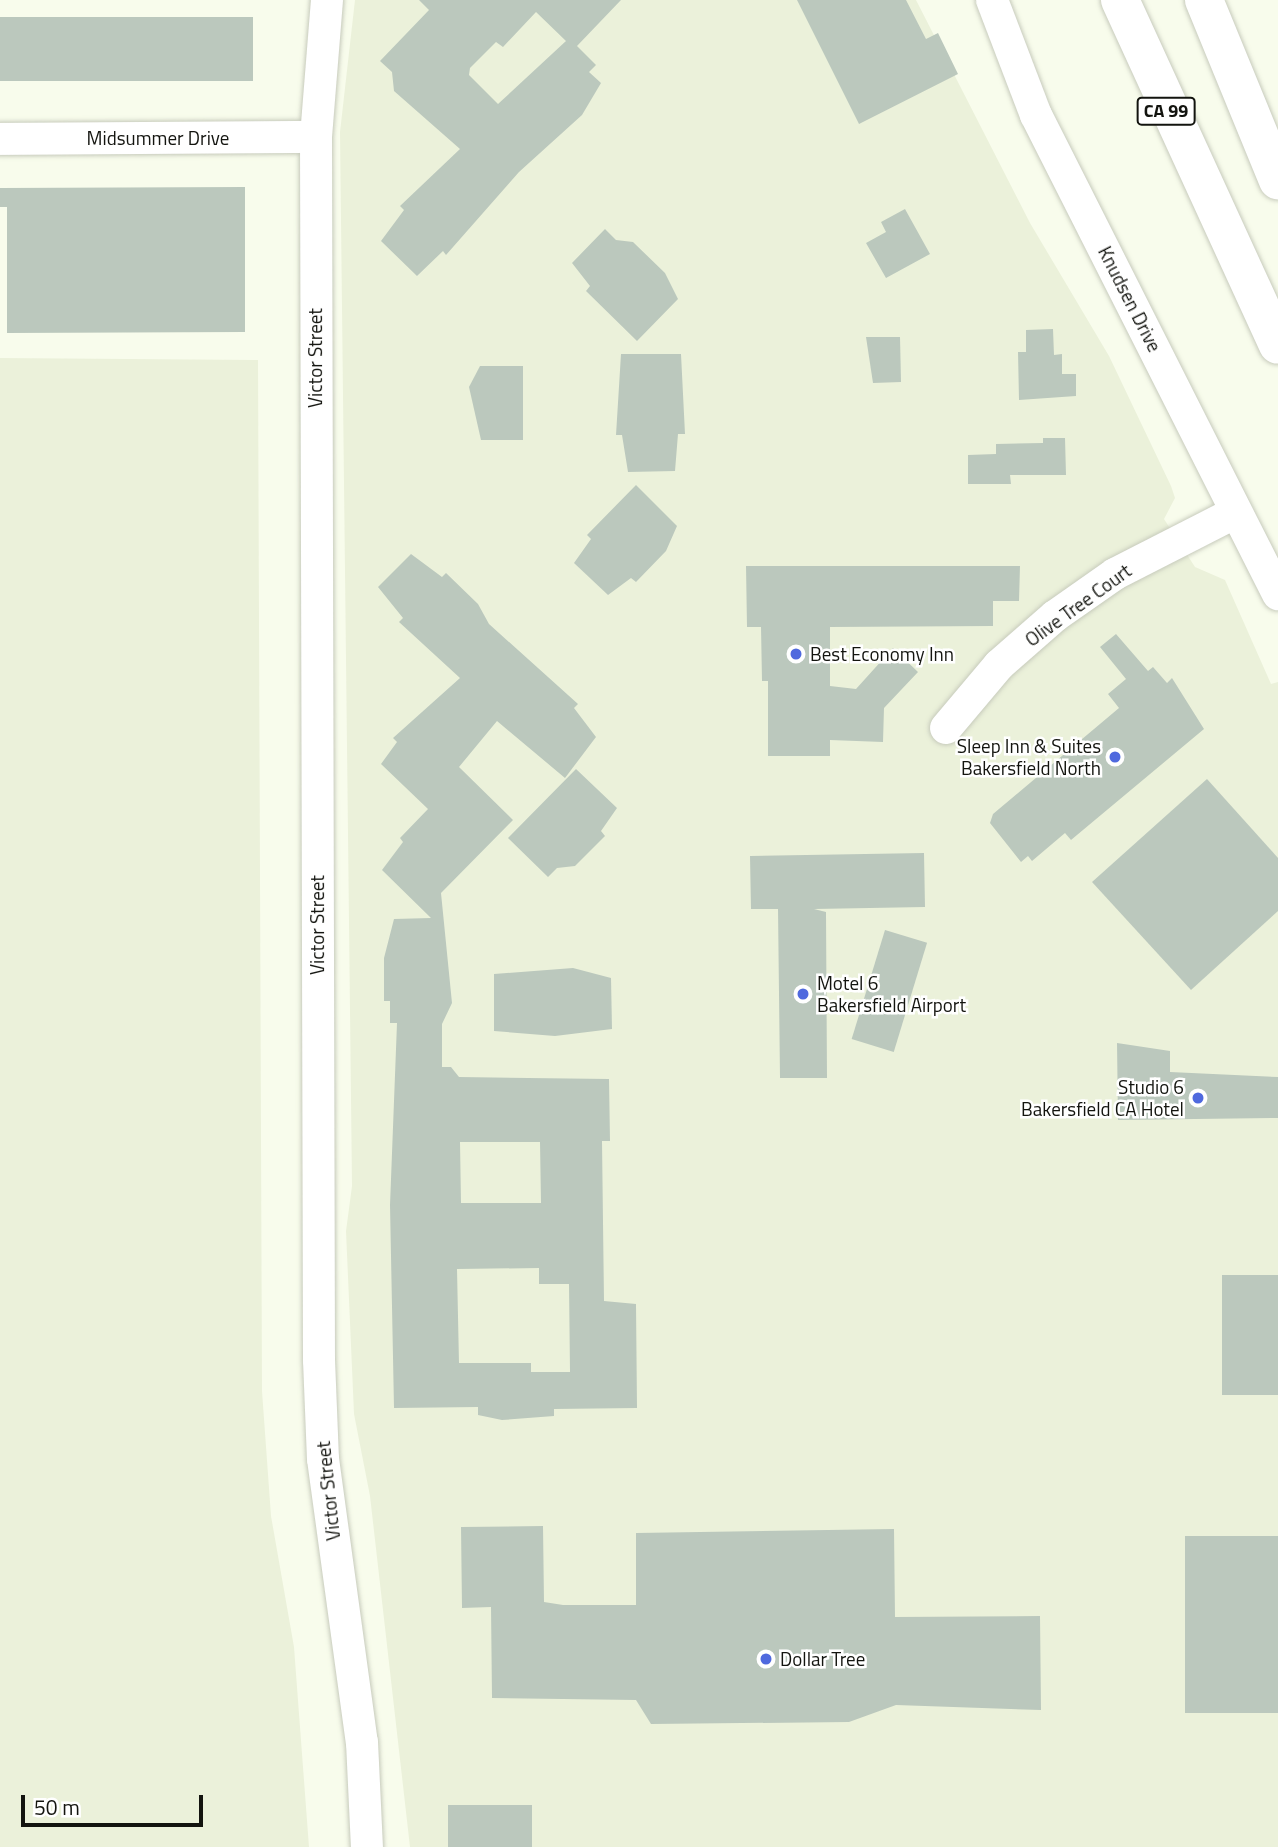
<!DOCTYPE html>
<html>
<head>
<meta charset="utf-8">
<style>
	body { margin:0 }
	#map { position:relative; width:1278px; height:1847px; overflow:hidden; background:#f8fcec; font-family:"Titillium Web",sans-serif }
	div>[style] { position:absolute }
	.built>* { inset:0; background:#ebf1da }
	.building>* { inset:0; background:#bbc8bd; transform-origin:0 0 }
	.roads { filter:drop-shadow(0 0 2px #c7cbbc) drop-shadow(0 0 2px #c7cbbc) }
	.minor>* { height:32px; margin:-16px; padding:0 16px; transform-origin:16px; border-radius:16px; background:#fff }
	.highway>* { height:38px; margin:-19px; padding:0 19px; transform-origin:19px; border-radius:19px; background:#fff }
	.dots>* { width:19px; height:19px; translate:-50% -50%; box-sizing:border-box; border:4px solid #fff; border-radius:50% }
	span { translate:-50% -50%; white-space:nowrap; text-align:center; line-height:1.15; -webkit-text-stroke:5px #fff; paint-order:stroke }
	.shield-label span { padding:2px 5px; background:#fff; border:2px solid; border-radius:5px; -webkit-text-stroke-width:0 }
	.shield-label { font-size:18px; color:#13140f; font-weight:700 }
	.street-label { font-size:19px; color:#13140f }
	.poi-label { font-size:19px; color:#13140f }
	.left { translate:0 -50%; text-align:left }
	.right { translate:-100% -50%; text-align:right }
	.scale { position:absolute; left:21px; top:1795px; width:182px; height:32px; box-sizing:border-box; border:4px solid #13140f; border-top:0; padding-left:9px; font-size:21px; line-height:24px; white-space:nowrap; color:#13140f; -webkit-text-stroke:5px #fff; paint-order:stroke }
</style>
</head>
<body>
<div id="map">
	<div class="built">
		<div style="clip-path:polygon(355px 0,916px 0,1030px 223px,1109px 356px,1171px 486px,1175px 498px,1164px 519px,1195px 567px,1225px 580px,1271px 684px,1278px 682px,1278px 1847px,410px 1847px,370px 1496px,354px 1414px,346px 1231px,352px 1186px,340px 132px)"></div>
		<div style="clip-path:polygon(0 358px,258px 360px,262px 1391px,271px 1516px,294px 1647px,309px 1847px,0 1847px)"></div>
	</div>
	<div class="building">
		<div style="clip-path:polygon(evenodd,419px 0,621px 0,577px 46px,596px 65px,589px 72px,601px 83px,582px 115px,519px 172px,446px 255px,443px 251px,417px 276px,381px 241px,404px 210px,400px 206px,460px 149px,394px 91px,392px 72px,380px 61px,429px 10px,419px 0,536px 12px,566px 41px,498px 104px,469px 75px,470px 68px,496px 42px,503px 47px,536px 12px)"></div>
		<div style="clip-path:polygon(797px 0,906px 0,926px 39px,938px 33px,958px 74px,859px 124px)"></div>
		<div style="left:0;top:17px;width:253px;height:64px"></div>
		<div style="clip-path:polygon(245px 187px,245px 332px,7px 333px,7px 207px,0 207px,0 188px)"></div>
		<div style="clip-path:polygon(905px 209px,930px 254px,886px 278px,866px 243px,886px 232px,881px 222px)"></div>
		<div style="clip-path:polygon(605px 229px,616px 240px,633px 242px,665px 273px,678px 299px,637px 341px,586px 291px,590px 286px,572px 263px)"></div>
		<div style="clip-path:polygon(1053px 329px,1054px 355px,1062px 354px,1062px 374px,1076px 374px,1076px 396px,1019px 400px,1018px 352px,1026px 352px,1026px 330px)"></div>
		<div style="clip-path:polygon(866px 337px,900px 337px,901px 382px,873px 383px)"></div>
		<div style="clip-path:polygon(621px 354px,681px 354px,685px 434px,678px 434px,675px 471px,628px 472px,622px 435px,616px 435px)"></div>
		<div style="clip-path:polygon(480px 366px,523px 366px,523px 440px,481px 440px,469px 387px)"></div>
		<div style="clip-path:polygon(1043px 438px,1065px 438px,1066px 475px,1010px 475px,1011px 484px,968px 484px,968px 455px,996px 454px,996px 444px,1043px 443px)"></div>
		<div style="clip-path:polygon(636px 485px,677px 526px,666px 551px,636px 582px,631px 578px,608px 595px,574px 563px,591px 539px,587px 535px)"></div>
		<div style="clip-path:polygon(evenodd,411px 554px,442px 577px,446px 573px,478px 604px,489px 624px,578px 704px,574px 708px,596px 737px,565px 778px,497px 721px,459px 767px,513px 820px,441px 893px,452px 1003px,442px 1024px,442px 1067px,451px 1067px,459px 1077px,609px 1079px,610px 1141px,602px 1141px,604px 1301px,636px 1304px,637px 1408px,554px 1409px,554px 1416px,502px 1420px,478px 1415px,478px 1407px,394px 1408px,390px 1205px,397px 1023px,390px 1023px,390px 1001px,384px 1001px,384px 958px,394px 919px,431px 918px,382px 870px,403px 842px,400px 838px,428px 809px,381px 764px,397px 742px,393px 738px,460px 678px,399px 622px,403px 618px,378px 587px,411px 554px,460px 1142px,540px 1142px,541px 1203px,461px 1203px,460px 1142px,411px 554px,539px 1268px,539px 1284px,569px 1284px,570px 1372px,531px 1372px,531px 1363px,459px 1363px,457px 1269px,539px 1268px)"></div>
		<div style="clip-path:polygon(746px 566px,1020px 566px,1019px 601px,993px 601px,993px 626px,830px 627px,830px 686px,856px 689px,893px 648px,918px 672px,884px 708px,883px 742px,830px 740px,830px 756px,768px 756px,768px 681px,762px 681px,761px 627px,747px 627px)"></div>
		<div style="clip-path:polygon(1116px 634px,1148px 671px,1153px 667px,1167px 683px,1172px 678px,1204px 729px,1071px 840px,1065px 833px,1032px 861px,1028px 856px,1021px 862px,990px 823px,993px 814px,1119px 708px,1108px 694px,1126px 679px,1100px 647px)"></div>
		<div style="clip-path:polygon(576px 769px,617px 808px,601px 831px,605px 836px,575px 866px,557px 868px,548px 877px,508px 838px)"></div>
		<div style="clip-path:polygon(1207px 779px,1278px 858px,1278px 911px,1191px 990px,1092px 882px)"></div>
		<div style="clip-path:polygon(924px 853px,925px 907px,814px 909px,826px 912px,827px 1078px,780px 1078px,778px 909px,751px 909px,750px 856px)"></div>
		<div style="left:885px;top:930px;width:44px;height:114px;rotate:17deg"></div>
		<div style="clip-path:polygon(573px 968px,611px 978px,612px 1029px,555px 1036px,494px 1031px,494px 974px)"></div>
		<div style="clip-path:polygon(1117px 1043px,1170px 1051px,1170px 1072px,1278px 1077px,1278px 1118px,1118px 1120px)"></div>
		<div style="left:1222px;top:1275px;width:56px;height:120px"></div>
		<div style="clip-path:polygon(543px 1526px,544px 1602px,563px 1605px,636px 1605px,636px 1533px,894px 1529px,895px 1617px,1040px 1616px,1041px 1710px,896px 1705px,849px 1722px,651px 1724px,636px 1700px,492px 1698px,491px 1607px,462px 1608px,461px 1527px)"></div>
		<div style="left:1278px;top:1536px;width:177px;height:93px;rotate:90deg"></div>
		<div style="left:532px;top:1805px;width:42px;height:84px;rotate:90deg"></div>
	</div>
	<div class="roads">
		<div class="minor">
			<div style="left:327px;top:0;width:137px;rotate:94.6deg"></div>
			<div style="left:316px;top:137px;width:1223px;rotate:89.86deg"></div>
			<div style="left:319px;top:1360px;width:99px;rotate:87.7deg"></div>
			<div style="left:323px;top:1459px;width:286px;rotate:82.2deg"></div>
			<div style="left:362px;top:1742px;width:105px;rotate:87.3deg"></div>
			<div style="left:992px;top:0;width:123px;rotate:69.1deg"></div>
			<div style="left:1036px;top:115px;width:537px;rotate:63.2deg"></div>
			<div style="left:0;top:139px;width:316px;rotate:-0.4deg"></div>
			<div style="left:946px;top:728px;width:82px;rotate:-49.9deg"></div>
			<div style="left:999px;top:665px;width:74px;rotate:-41.2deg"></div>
			<div style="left:1055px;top:616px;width:73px;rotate:-35deg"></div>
			<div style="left:1115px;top:574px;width:134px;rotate:-27.1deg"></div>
		</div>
		<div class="highway">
			<div style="left:1120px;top:0;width:379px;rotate:65.4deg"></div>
			<div style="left:1204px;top:0;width:195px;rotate:67.7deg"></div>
		</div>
	</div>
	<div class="dots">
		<div style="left:796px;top:654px;background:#4f69de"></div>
		<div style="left:1115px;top:757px;background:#4f69de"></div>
		<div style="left:803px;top:994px;background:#4f69de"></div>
		<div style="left:1198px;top:1098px;background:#4f69de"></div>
		<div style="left:766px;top:1659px;background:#4f69de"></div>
	</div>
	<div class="shield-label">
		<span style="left:1166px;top:111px">CA 99</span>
	</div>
	<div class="street-label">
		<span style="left:158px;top:138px">Midsummer Drive</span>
		<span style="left:1130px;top:299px;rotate:63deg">Knudsen Drive</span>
		<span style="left:315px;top:358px;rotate:-90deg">Victor Street</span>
		<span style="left:1078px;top:605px;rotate:-36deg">Olive Tree Court</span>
		<span style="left:317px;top:925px;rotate:-90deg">Victor Street</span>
		<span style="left:328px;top:1491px;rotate:-96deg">Victor Street</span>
	</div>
	<div class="poi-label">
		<span class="left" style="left:810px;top:654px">Best Economy Inn</span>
		<span class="right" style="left:1101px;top:757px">Sleep Inn &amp; Suites<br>Bakersfield North</span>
		<span class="left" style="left:817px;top:994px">Motel 6<br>Bakersfield Airport</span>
		<span class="right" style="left:1184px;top:1098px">Studio 6<br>Bakersfield CA Hotel</span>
		<span class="left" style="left:780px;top:1659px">Dollar Tree</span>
	</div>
	<div class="scale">50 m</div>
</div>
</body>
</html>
